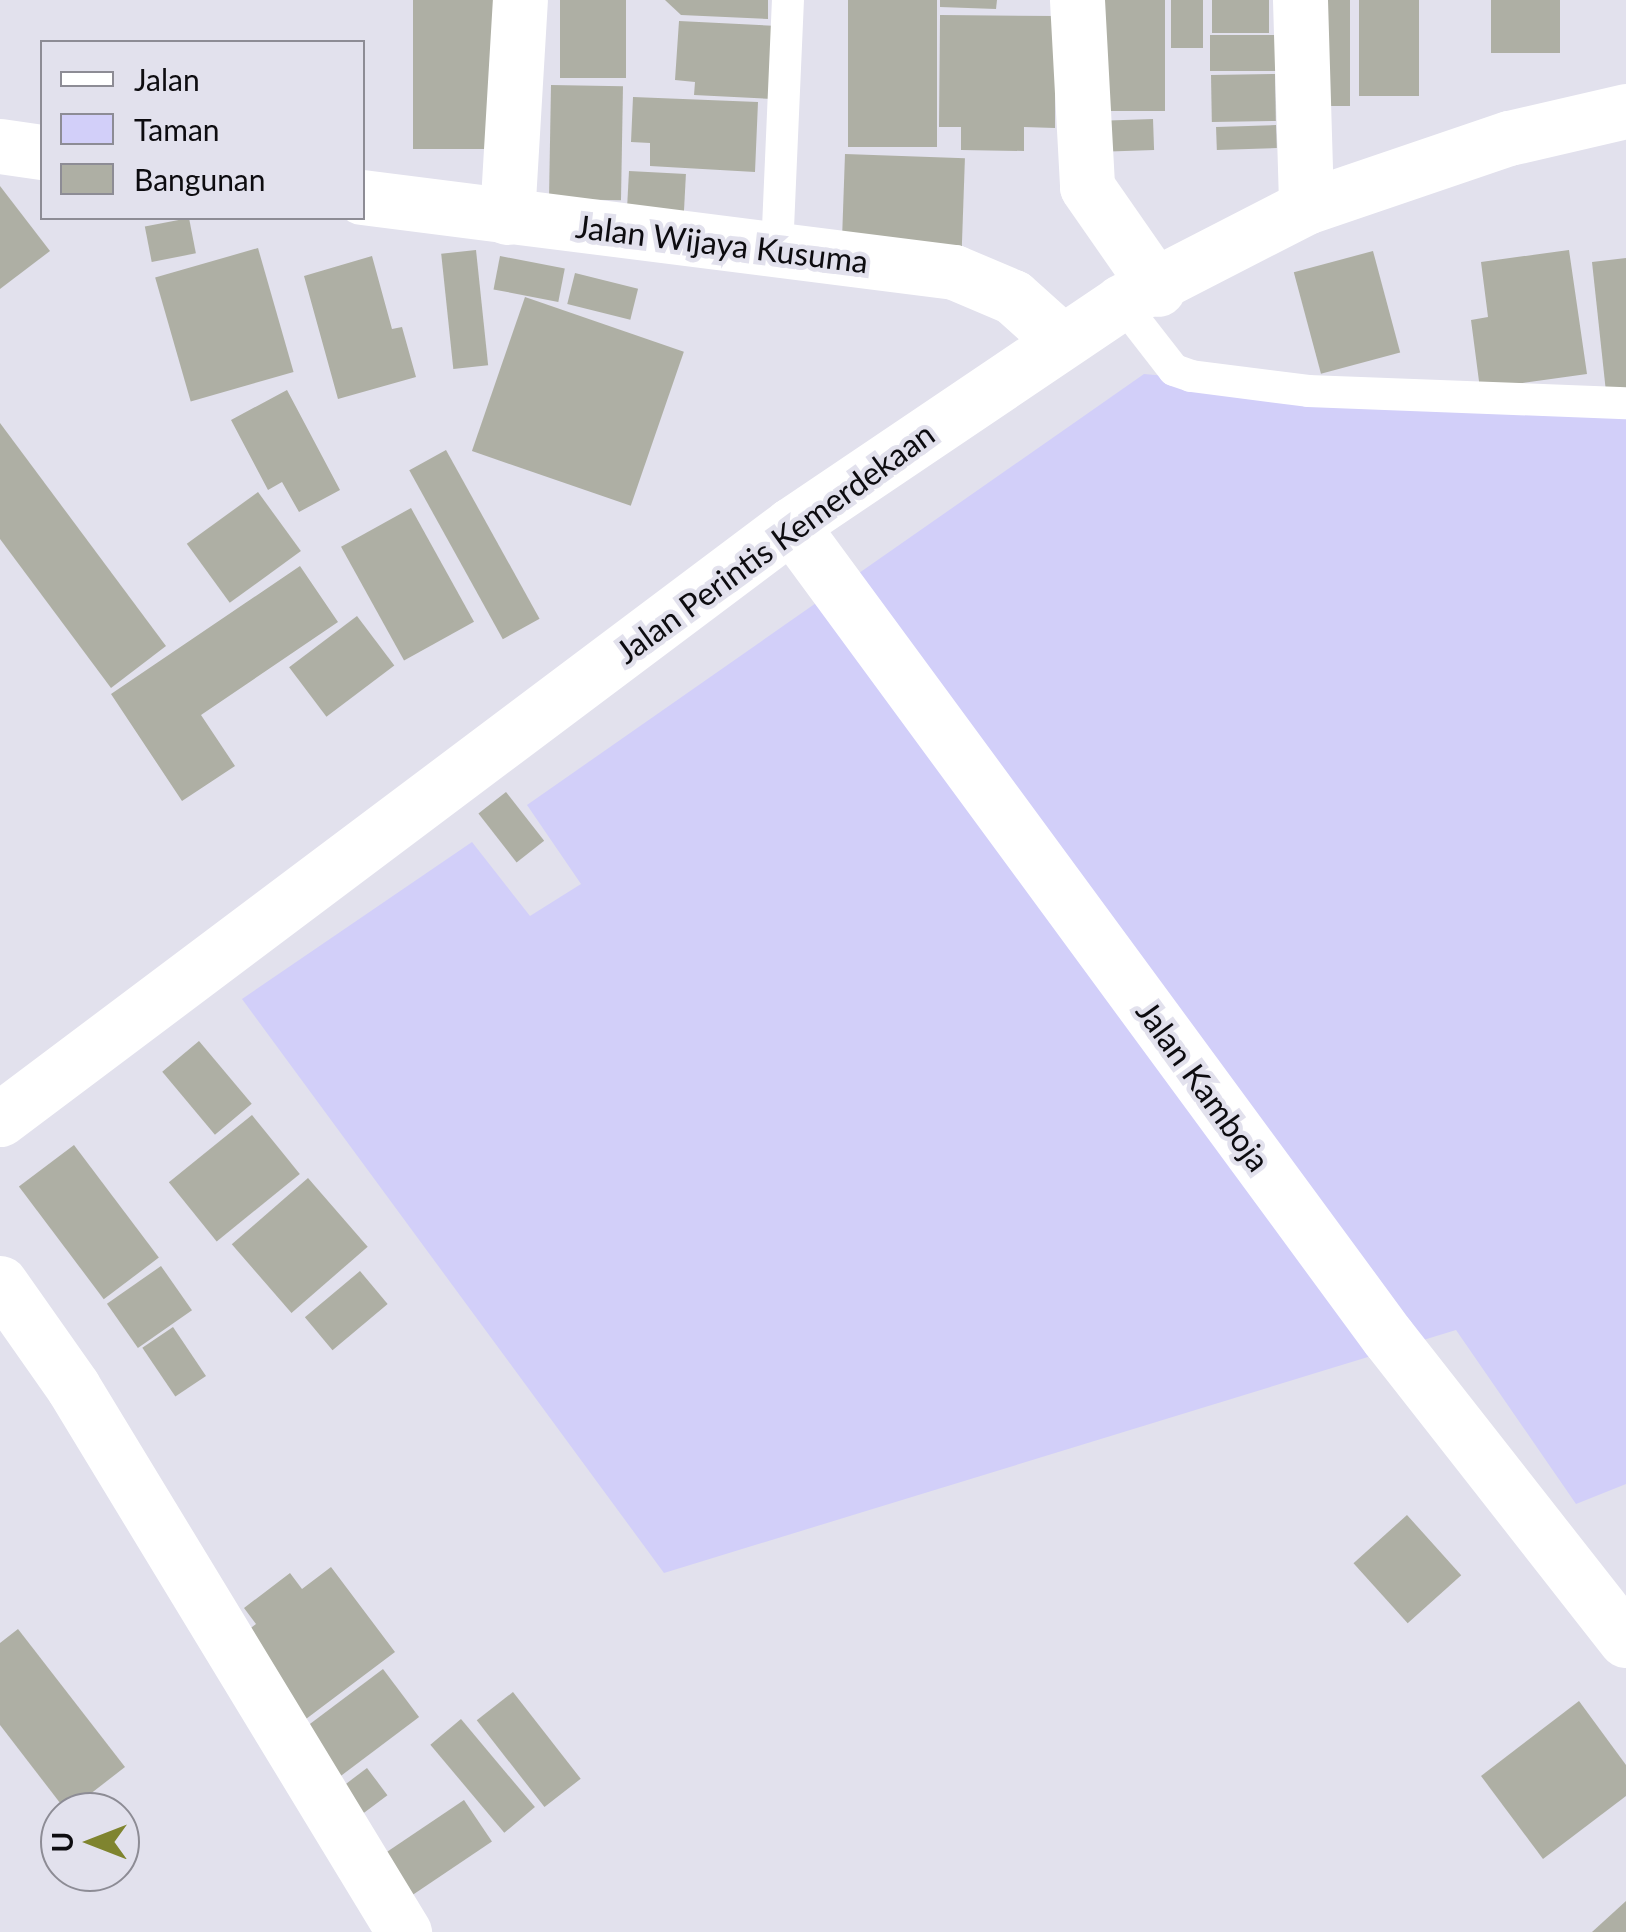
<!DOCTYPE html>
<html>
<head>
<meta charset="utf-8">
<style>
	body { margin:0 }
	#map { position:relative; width:1626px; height:1932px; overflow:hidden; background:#e2e1ed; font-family:Lato,sans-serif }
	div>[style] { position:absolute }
	.green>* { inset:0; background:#d2cff9 }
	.building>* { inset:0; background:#aeafa4; transform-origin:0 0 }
	.service>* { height:32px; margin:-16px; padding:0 16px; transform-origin:16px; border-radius:16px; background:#fff }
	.minor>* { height:55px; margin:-27.5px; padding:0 27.5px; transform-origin:27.5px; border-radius:27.5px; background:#fff }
	.tertiary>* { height:55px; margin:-27.5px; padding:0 27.5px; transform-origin:27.5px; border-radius:27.5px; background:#fff }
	span { translate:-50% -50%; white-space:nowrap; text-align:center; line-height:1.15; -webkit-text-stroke:9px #e2e1ed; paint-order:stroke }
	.street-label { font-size:32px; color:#0d0c10 }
	.legend { position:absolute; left:40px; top:40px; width:325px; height:180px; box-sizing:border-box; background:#e2e1ed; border:2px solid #8d8c95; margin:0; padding:12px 18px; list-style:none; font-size:30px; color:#0d0c10 }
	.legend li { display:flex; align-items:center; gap:20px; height:50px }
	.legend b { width:50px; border:2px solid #8d8c95 }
	.north { position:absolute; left:40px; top:1792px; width:100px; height:100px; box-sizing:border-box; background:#e2e1ed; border:2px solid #8d8c95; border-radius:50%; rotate:270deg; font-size:28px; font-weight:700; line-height:40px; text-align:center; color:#0d0c10 }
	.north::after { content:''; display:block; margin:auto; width:35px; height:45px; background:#7f842f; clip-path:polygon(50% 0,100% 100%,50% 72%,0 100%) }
</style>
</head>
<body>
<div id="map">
	<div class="green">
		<div style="clip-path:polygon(1144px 374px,1626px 417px,1626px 1484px,1576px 1504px,1456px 1330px,664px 1573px,242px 999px,472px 842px,530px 916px,581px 884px,527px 805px)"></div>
	</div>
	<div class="building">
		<div style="left:413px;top:0;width:89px;height:149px"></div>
		<div style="left:560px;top:0;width:66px;height:78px"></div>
		<div style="clip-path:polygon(665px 0,768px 0,768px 19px,681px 15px)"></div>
		<div style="left:848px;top:0;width:89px;height:147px"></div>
		<div style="clip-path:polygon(940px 0,997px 0,996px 9px,940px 7px)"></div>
		<div style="left:1093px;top:0;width:72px;height:111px"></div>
		<div style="left:1171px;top:0;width:32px;height:48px"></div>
		<div style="left:1212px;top:0;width:57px;height:33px"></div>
		<div style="left:1313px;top:0;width:37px;height:106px"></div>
		<div style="left:1359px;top:0;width:60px;height:96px"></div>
		<div style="left:1491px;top:0;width:69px;height:53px"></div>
		<div style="clip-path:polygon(940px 15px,1055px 16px,1055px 128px,1024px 127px,1024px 151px,961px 150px,961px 127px,939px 127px)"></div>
		<div style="clip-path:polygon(679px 21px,778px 26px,773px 99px,694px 95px,695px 82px,675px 80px)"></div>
		<div style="left:1282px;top:35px;width:36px;height:72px;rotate:90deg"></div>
		<div style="left:1275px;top:74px;width:47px;height:64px;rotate:89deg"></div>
		<div style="left:551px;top:85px;width:72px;height:114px;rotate:1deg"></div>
		<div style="clip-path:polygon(633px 97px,758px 102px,755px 172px,650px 166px,650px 143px,631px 142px)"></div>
		<div style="left:1153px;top:119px;width:31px;height:59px;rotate:88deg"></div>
		<div style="left:1276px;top:125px;width:23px;height:60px;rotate:88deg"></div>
		<div style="left:845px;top:154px;width:120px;height:100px;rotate:2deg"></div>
		<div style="left:629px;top:171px;width:57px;height:52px;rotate:3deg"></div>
		<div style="clip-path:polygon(0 186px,50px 251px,0 289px)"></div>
		<div style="left:189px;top:218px;width:36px;height:45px;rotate:79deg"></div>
		<div style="left:258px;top:248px;width:129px;height:107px;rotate:74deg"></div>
		<div style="left:476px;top:250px;width:116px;height:35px;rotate:84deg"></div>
		<div style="clip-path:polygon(1569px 250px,1587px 374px,1480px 389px,1471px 320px,1488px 317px,1481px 262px)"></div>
		<div style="left:1373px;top:251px;width:105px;height:82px;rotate:75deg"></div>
		<div style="clip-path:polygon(372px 256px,392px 329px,402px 327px,416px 377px,338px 399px,304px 276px)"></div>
		<div style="left:500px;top:256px;width:66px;height:34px;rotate:11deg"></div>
		<div style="clip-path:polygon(1626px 258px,1626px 390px,1606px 392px,1592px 262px)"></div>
		<div style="left:575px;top:273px;width:65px;height:32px;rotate:14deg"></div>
		<div style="left:525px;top:297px;width:168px;height:163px;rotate:19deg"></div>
		<div style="clip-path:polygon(287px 390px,340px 490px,299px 512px,282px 482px,268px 490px,231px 420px)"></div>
		<div style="clip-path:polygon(0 423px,166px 646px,111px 688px,0 539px)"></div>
		<div style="left:446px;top:450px;width:193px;height:42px;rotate:61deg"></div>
		<div style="left:258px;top:492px;width:73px;height:88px;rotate:54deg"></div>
		<div style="left:411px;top:508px;width:130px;height:80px;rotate:61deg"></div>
		<div style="clip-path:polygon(300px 566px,338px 622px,201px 715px,235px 766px,182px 801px,111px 694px)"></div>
		<div style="left:357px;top:616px;width:62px;height:85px;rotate:53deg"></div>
		<div style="left:506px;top:792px;width:62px;height:35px;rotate:52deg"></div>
		<div style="left:199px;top:1041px;width:82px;height:48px;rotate:50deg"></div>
		<div style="left:252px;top:1115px;width:76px;height:107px;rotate:51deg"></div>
		<div style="left:74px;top:1145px;width:141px;height:69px;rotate:53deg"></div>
		<div style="left:308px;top:1178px;width:91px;height:101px;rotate:49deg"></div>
		<div style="left:161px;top:1266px;width:54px;height:66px;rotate:55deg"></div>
		<div style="left:360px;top:1271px;width:43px;height:72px;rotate:50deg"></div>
		<div style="left:173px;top:1327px;width:59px;height:37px;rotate:56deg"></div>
		<div style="left:1407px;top:1515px;width:81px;height:72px;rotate:48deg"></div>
		<div style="clip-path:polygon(331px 1567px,395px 1652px,302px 1722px,239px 1637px,256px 1624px,244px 1608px,290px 1573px,302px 1589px)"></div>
		<div style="clip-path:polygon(18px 1629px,125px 1767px,67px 1812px,0 1725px,0 1643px)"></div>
		<div style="left:383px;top:1669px;width:60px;height:119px;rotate:53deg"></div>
		<div style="left:513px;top:1692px;width:110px;height:46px;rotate:52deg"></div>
		<div style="clip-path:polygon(1579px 1701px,1626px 1765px,1626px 1796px,1543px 1859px,1481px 1776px)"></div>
		<div style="left:461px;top:1719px;width:115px;height:40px;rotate:50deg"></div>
		<div style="left:367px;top:1768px;width:34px;height:31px;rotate:53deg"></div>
		<div style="left:464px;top:1800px;width:50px;height:99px;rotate:56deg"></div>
		<div style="clip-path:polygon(1626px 1901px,1626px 1932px,1592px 1932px)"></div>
	</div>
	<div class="service">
		<div style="left:777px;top:251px;width:251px;rotate:-87.5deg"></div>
		<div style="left:1121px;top:302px;width:86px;rotate:52.1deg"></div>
		<div style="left:1174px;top:370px;width:18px;rotate:19deg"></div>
		<div style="left:1191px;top:376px;width:118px;rotate:7.3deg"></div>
		<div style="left:1308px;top:391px;width:318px;rotate:2.2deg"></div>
	</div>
	<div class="minor">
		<div style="left:1077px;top:0;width:187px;rotate:86.9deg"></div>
		<div style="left:1087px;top:187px;width:124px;rotate:55.2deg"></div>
		<div style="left:1300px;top:0;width:207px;rotate:88.3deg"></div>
		<div style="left:0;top:146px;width:42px;rotate:8.1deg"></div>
		<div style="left:362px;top:197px;width:597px;rotate:7.22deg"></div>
		<div style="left:954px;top:272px;width:64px;rotate:23deg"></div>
		<div style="left:1013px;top:297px;width:64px;rotate:41.9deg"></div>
		<div style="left:507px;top:217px;width:217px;rotate:-86.6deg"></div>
		<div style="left:791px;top:525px;width:1008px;rotate:53.68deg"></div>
		<div style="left:1388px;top:1337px;width:385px;rotate:51.9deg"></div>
		<div style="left:0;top:1283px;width:127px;rotate:54.9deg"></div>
		<div style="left:73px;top:1387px;width:638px;rotate:58.73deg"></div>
	</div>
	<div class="tertiary">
		<div style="left:0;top:1119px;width:989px;rotate:-36.9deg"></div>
		<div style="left:791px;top:525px;width:398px;rotate:-34deg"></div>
		<div style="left:1121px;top:302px;width:208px;rotate:-27.2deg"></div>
		<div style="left:1306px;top:207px;width:214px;rotate:-18.8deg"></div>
		<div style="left:1509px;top:138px;width:120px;rotate:-13deg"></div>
	</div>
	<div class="street-label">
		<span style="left:722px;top:244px;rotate:7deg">Jalan Wijaya Kusuma</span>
		<span style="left:775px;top:543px;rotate:-36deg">Jalan Perintis Kemerdekaan</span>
		<span style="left:1203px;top:1086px;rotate:54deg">Jalan Kamboja</span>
	</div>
	<ul class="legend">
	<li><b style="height:12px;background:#fff"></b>Jalan</li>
	<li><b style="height:28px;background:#d2cff9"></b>Taman</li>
	<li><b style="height:28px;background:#aeafa4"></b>Bangunan</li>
	</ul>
	<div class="north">U</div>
</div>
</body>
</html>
